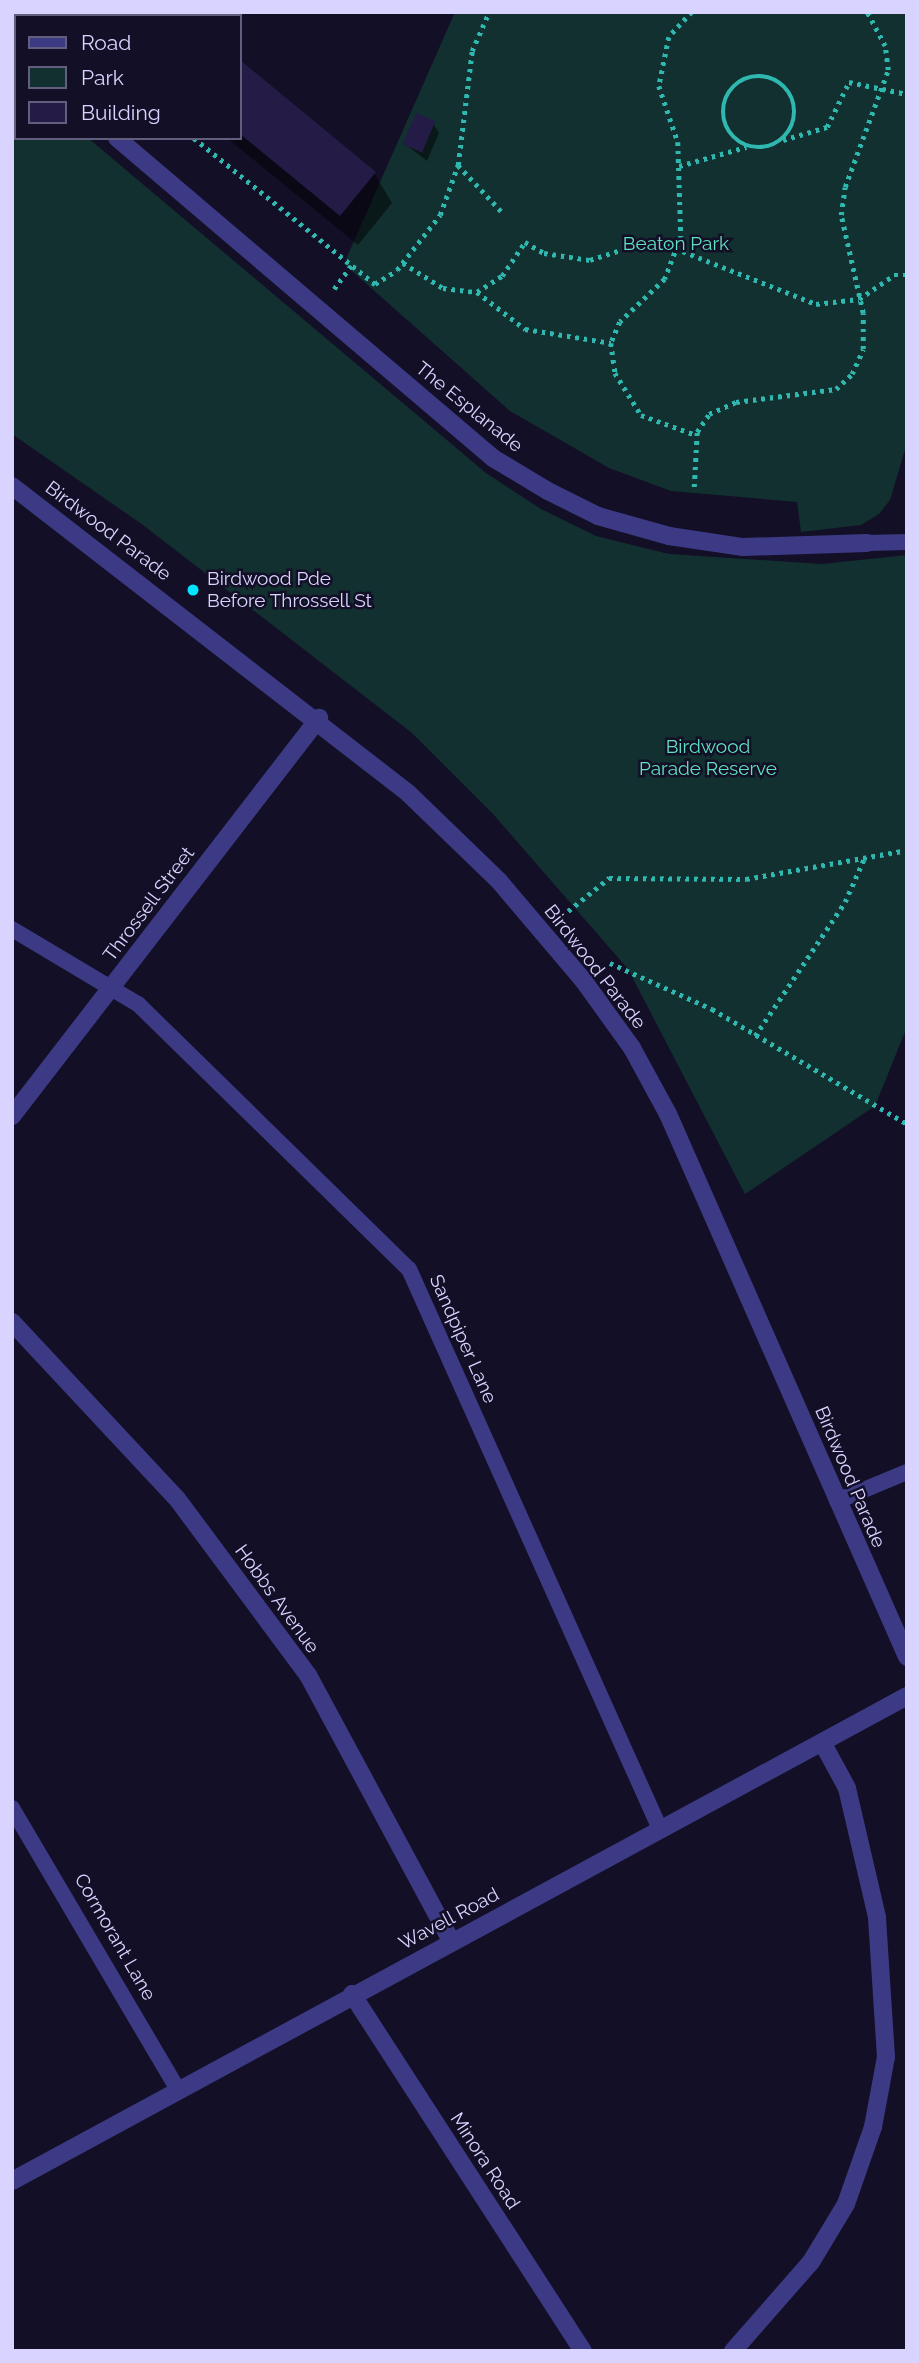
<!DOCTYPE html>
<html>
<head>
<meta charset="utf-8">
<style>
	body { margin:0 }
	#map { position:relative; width:919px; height:2363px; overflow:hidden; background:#130f26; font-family:Raleway,sans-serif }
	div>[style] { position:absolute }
	.green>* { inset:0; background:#12302f }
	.shadow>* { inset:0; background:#0007 }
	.building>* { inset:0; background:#241b47; transform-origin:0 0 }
	.path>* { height:4.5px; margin-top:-2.25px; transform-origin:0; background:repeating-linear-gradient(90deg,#2fb8b0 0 3.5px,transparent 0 8.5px) }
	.path>.ring { margin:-2.25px; padding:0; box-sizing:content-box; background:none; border:4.5px solid #2fb8b0; border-radius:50% }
	.service>* { height:16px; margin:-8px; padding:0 8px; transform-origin:8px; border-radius:8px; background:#3d3a85 }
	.minor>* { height:18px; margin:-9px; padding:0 9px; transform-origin:9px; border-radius:9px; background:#3d3a85 }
	.tertiary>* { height:18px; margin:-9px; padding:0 9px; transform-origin:9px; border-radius:9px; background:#3d3a85 }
	.dots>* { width:19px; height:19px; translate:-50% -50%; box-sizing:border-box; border:4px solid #130f26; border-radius:50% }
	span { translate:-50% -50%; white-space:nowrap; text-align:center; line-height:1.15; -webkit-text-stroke:5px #130f26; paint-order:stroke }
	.park-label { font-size:19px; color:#5fe0c0 }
	.street-label { font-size:19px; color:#d9d4ff }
	.poi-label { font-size:19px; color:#d9d4ff }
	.left { translate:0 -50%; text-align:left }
	.frame { position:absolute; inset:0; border:14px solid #d9d4ff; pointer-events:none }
	.legend { position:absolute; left:14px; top:14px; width:228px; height:126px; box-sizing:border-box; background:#130f26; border:2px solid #625e7d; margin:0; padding:9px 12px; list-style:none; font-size:21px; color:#d9d4ff }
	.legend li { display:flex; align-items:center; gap:14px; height:35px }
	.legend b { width:35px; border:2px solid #625e7d }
</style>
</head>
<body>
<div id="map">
	<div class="green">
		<div style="clip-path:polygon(455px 12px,907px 12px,907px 443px,890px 500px,879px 514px,861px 525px,801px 532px,797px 502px,671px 491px,609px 468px,510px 411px,344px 264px)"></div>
		<div style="clip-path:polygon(12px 74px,16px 138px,88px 138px,486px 473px,541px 509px,596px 536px,669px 554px,822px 564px,907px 555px,907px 1027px,875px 1106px,745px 1194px,628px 969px,493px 814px,412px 733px,143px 525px,12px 434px)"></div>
	</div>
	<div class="shadow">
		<div style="clip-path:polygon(240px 62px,374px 173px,392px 203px,358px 245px,227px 138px,240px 138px)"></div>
		<div style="clip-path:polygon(433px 123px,439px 133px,427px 161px,405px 144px)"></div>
	</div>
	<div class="building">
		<div style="clip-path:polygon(240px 60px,376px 172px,340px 216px,240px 134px)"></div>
		<div style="left:416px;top:113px;width:21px;height:34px;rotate:23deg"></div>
	</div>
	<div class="path">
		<div style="left:39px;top:12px;width:6px;rotate:45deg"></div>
		<div style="left:692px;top:12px;width:34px;rotate:133deg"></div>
		<div style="left:669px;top:37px;width:50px;rotate:101.5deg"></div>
		<div style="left:659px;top:86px;width:59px;rotate:71.3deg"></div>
		<div style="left:678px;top:142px;width:95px;rotate:88.2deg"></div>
		<div style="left:681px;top:237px;width:45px;rotate:110.9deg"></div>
		<div style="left:665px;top:279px;width:62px;rotate:136.3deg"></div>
		<div style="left:620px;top:322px;width:23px;rotate:113deg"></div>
		<div style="left:611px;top:343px;width:30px;rotate:82deg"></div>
		<div style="left:615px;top:373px;width:49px;rotate:58.2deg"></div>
		<div style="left:641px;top:415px;width:59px;rotate:20deg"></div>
		<div class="ring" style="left:723px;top:76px;width:67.5px;height:67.5px"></div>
		<div style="left:194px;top:138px;width:233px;rotate:38.9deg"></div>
		<div style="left:375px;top:284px;width:26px;rotate:-32deg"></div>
		<div style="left:397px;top:270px;width:70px;rotate:-52deg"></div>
		<div style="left:440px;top:215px;width:53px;rotate:-70.2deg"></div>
		<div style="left:458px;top:165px;width:115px;rotate:-83deg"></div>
		<div style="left:472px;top:51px;width:43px;rotate:-66.4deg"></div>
		<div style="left:783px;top:140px;width:46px;rotate:-16.5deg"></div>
		<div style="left:827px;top:127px;width:50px;rotate:-63.9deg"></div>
		<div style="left:849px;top:82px;width:59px;rotate:11.7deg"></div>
		<div style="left:458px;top:165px;width:64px;rotate:46.9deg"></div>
		<div style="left:679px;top:166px;width:70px;rotate:-15.8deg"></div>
		<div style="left:403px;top:263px;width:47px;rotate:32deg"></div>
		<div style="left:443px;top:288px;width:34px;rotate:7deg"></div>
		<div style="left:477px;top:292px;width:61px;rotate:37.6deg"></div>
		<div style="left:525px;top:329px;width:87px;rotate:9.2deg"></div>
		<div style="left:334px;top:289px;width:29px;rotate:-54deg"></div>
		<div style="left:477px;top:292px;width:30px;rotate:-33deg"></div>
		<div style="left:502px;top:276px;width:41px;rotate:-55.9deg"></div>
		<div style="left:525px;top:242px;width:22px;rotate:30deg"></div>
		<div style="left:544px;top:253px;width:47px;rotate:8.7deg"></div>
		<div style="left:590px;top:260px;width:48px;rotate:-18.1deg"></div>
		<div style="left:636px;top:245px;width:31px"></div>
		<div style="left:667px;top:245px;width:160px;rotate:21.6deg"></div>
		<div style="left:816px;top:304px;width:43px;rotate:-6.6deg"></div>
		<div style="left:859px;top:299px;width:42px;rotate:-34.4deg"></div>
		<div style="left:894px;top:275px;width:13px"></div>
		<div style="left:694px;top:487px;width:55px;rotate:-86.9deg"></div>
		<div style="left:697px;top:432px;width:22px;rotate:-56deg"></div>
		<div style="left:709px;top:414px;width:30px;rotate:-24deg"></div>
		<div style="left:736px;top:402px;width:101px;rotate:-7.4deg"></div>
		<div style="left:836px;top:389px;width:22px;rotate:-43deg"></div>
		<div style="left:852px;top:374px;width:27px;rotate:-66deg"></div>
		<div style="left:863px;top:349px;width:36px;rotate:-90deg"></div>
		<div style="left:863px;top:313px;width:100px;rotate:-102.7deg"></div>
		<div style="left:841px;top:215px;width:28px;rotate:-82deg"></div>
		<div style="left:845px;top:187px;width:125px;rotate:-69.8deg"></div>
		<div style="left:888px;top:70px;width:24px;rotate:-97deg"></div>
		<div style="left:885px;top:46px;width:38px;rotate:-118deg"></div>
		<div style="left:568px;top:911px;width:53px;rotate:-38.8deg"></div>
		<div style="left:609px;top:878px;width:137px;rotate:0.4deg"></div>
		<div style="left:746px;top:879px;width:164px;rotate:-10.2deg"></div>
		<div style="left:610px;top:963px;width:112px;rotate:24.3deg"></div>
		<div style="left:712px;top:1009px;width:226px;rotate:30.5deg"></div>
		<div style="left:755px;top:1036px;width:161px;rotate:-56.1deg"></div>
		<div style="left:845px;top:902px;width:47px;rotate:-66.2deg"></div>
	</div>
	<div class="service">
		<div style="left:867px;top:543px;width:40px;rotate:-1.4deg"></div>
		<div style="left:12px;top:929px;width:147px;rotate:30.8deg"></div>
		<div style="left:138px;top:1004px;width:379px;rotate:44.4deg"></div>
		<div style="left:409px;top:1269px;width:614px;rotate:65.86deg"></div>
		<div style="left:837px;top:1501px;width:76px;rotate:-22.5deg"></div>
		<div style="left:12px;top:1808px;width:327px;rotate:59.5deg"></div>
	</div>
	<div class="minor">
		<div style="left:12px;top:49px;width:5px;rotate:37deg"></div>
		<div style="left:117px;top:138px;width:494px;rotate:40.4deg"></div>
		<div style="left:493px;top:458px;width:64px;rotate:31deg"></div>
		<div style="left:548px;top:491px;width:56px;rotate:26.6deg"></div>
		<div style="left:598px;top:516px;width:74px;rotate:15.7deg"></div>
		<div style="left:669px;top:536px;width:75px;rotate:8.5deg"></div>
		<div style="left:743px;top:547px;width:124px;rotate:-1.8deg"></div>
		<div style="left:12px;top:1116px;width:503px;rotate:-52.35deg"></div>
		<div style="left:12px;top:1322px;width:243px;rotate:47deg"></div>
		<div style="left:178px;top:1500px;width:218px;rotate:53.4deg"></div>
		<div style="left:308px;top:1675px;width:302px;rotate:61.7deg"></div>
		<div style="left:352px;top:1994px;width:425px;rotate:57.1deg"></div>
		<div style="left:12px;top:2181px;width:1018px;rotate:-28.45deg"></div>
		<div style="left:733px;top:2351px;width:118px;rotate:-48.8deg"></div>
		<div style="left:811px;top:2262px;width:68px;rotate:-58.9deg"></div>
		<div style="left:846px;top:2204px;width:82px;rotate:-70.7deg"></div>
		<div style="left:873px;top:2127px;width:71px;rotate:-79.5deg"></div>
		<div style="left:886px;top:2057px;width:140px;rotate:-93.7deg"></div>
		<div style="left:877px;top:1917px;width:132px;rotate:-103.1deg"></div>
		<div style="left:847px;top:1788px;width:52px;rotate:-118.5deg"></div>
	</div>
	<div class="tertiary">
		<div style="left:12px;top:486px;width:501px;rotate:37.78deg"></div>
		<div style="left:408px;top:793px;width:127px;rotate:44deg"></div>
		<div style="left:499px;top:881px;width:130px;rotate:49.7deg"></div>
		<div style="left:583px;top:980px;width:84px;rotate:54.2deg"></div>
		<div style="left:632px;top:1048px;width:75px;rotate:61.4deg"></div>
		<div style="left:668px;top:1114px;width:593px;rotate:66.24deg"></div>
	</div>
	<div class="dots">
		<div style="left:193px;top:590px;background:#00e5ff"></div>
	</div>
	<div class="park-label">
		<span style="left:676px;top:244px">Beaton Park</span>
		<span style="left:708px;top:758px">Birdwood<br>Parade Reserve</span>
	</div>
	<div class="street-label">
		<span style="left:469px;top:407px;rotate:39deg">The Esplanade</span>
		<span style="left:108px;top:531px;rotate:37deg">Birdwood Parade</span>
		<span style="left:149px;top:904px;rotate:-53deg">Throssell Street</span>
		<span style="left:595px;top:967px;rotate:52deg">Birdwood Parade</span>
		<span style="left:463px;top:1339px;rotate:66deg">Sandpiper Lane</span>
		<span style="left:850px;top:1477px;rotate:67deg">Birdwood Parade</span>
		<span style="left:277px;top:1599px;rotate:54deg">Hobbs Avenue</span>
		<span style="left:449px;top:1919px;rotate:-28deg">Wavell Road</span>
		<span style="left:115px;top:1937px;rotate:60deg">Cormorant Lane</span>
		<span style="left:485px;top:2161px;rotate:57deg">Minora Road</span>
	</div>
	<div class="poi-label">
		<span class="left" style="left:207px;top:590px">Birdwood Pde<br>Before Throssell St</span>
	</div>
	<div class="frame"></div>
	<ul class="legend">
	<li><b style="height:9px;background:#3d3a85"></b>Road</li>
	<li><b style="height:19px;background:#12302f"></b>Park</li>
	<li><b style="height:19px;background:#241b47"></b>Building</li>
	</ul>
</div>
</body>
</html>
